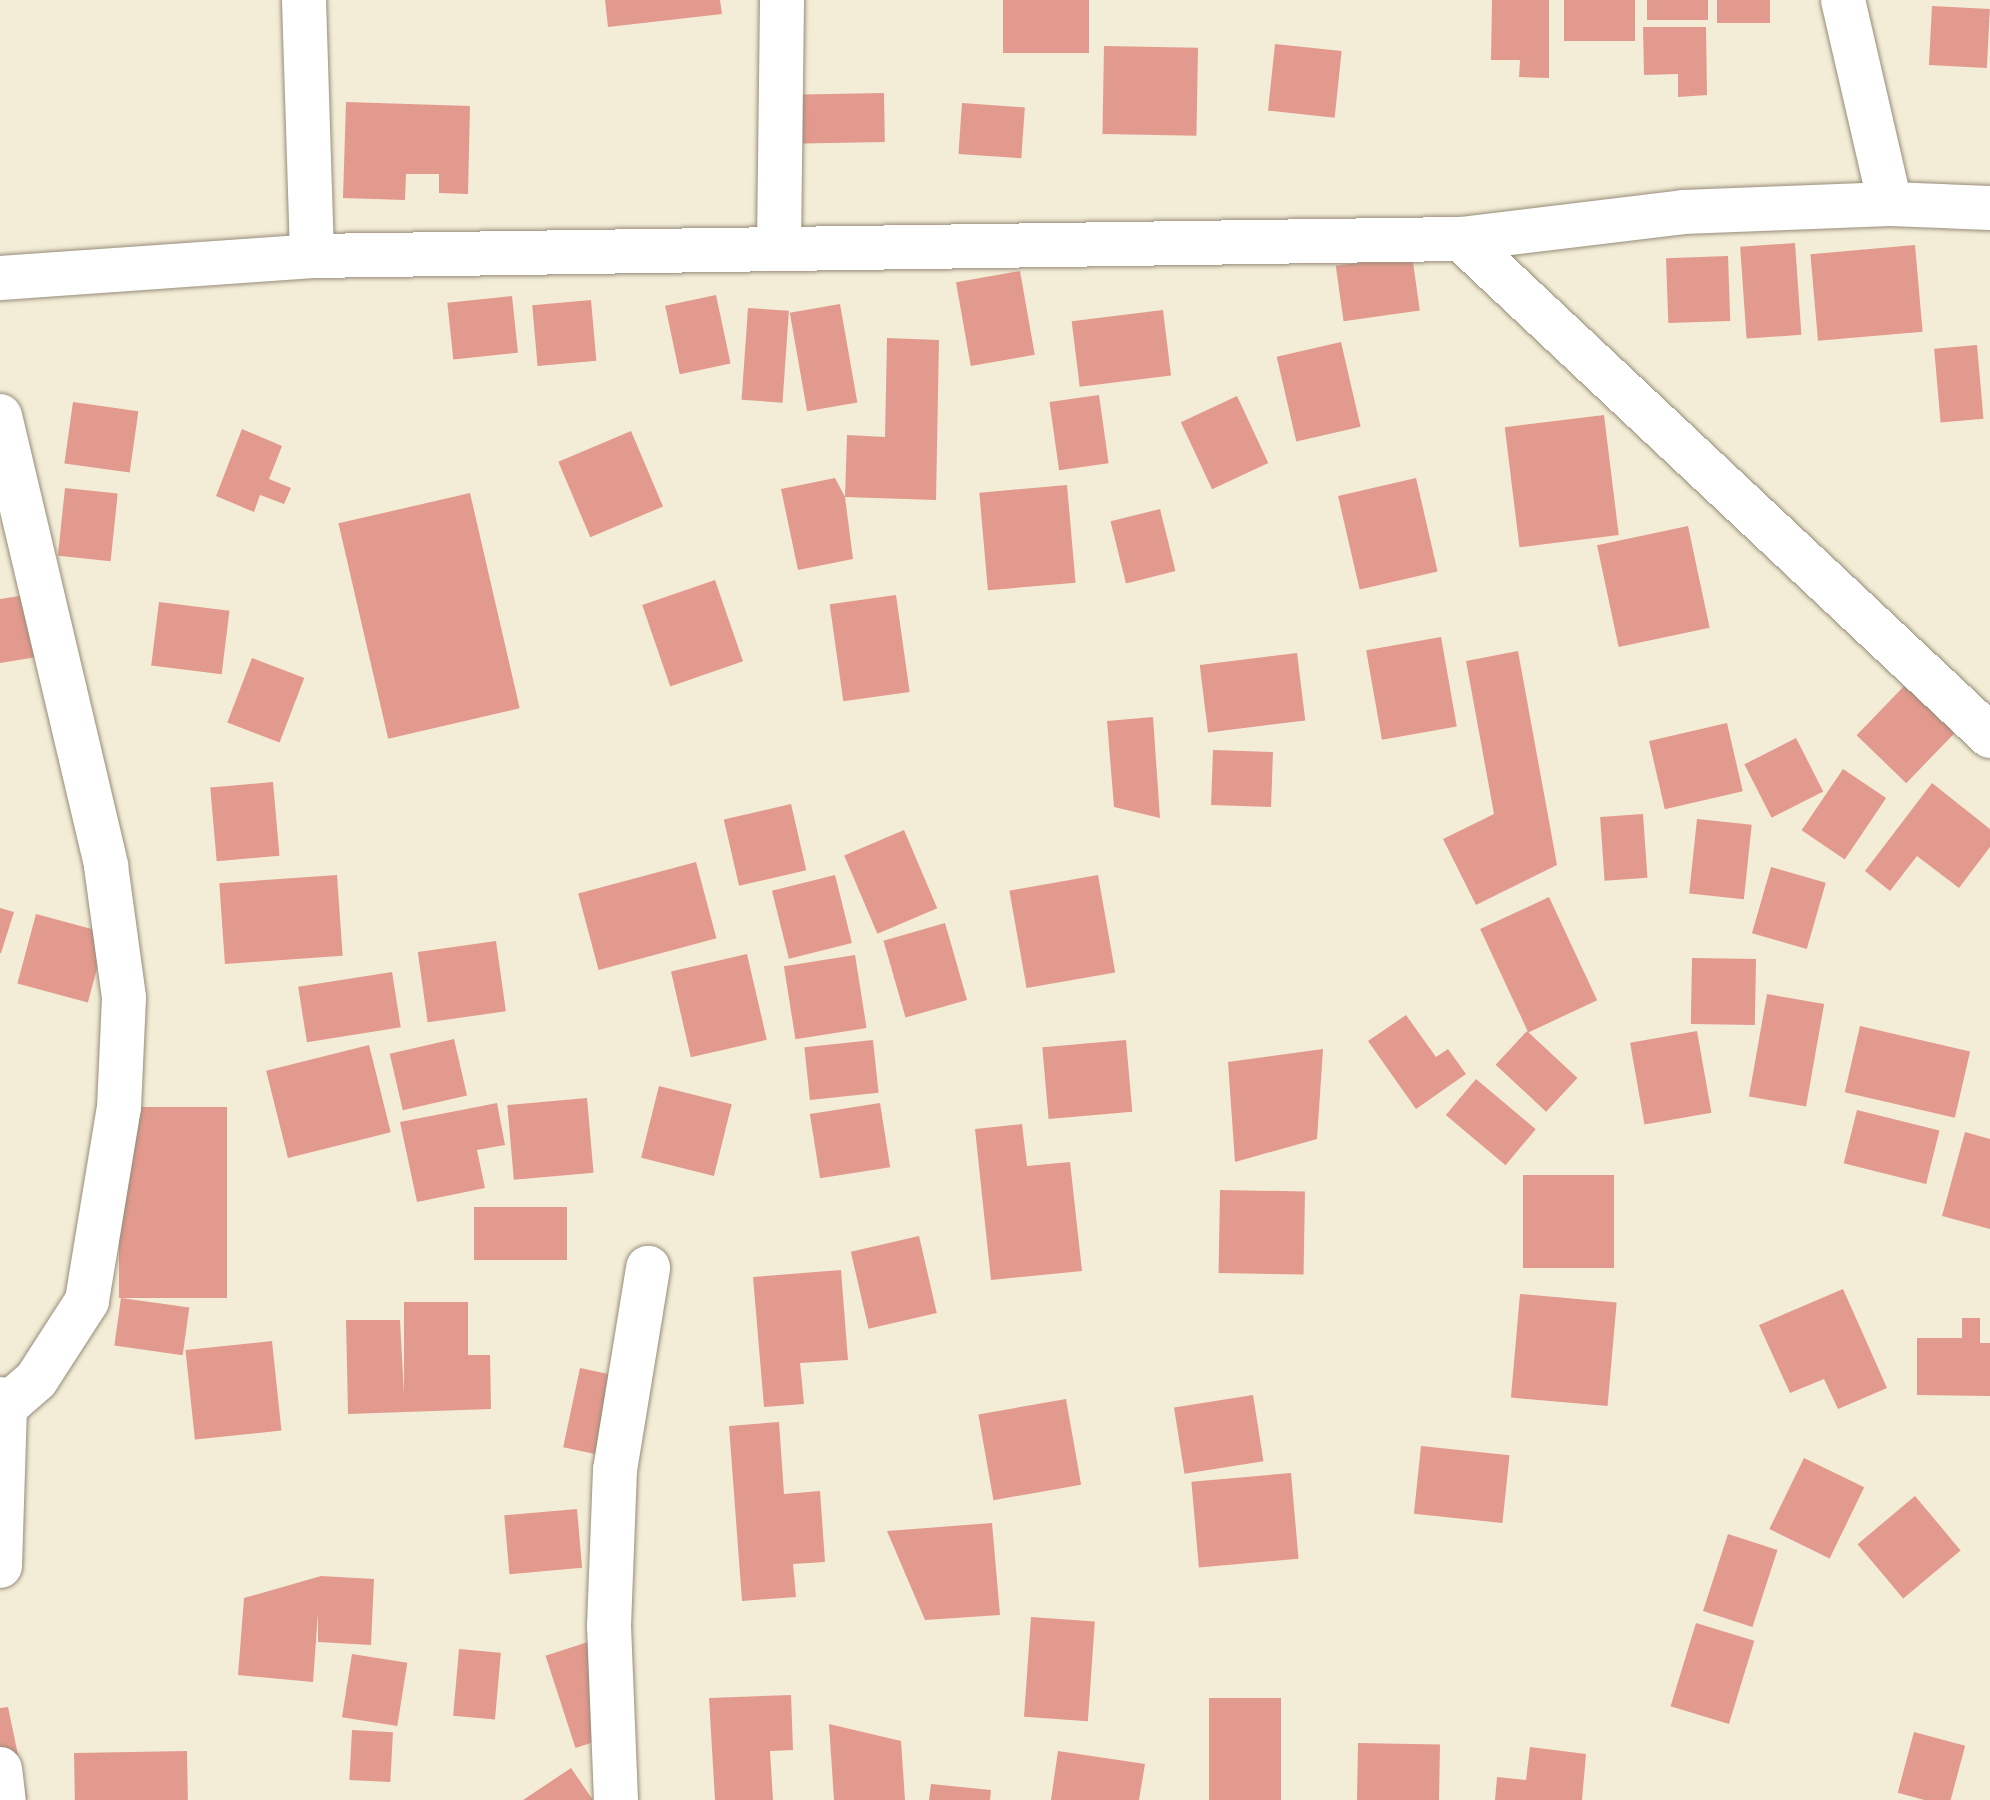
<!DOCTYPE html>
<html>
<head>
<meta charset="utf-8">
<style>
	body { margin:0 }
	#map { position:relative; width:1990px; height:1800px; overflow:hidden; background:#f3edd7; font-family:Sriracha,sans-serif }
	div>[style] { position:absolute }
	.building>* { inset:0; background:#e39a8e; transform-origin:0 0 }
	.roads { filter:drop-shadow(0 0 2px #978c7a) drop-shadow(0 0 2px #978c7a) }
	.minor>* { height:44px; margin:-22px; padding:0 22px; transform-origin:22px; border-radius:22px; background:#fff }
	span { translate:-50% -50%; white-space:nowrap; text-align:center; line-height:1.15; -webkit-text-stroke:8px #fbf7ec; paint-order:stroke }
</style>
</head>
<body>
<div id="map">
	<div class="building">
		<div style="clip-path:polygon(605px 0,720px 0,722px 14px,608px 27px)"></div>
		<div style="left:1003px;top:0;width:86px;height:53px"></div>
		<div style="clip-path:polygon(1492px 0,1549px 0,1549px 78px,1519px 77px,1520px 60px,1491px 60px)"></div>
		<div style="left:1564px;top:0;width:71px;height:41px"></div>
		<div style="left:1647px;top:0;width:61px;height:20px"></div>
		<div style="left:1717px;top:0;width:53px;height:23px"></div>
		<div style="left:1932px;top:6px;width:58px;height:59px;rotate:3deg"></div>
		<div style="clip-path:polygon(1643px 27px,1706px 27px,1707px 95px,1678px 97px,1678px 74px,1644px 75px)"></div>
		<div style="left:1275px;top:44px;width:67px;height:67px;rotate:6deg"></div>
		<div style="left:1104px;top:46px;width:94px;height:88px;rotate:1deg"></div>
		<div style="left:884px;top:93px;width:49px;height:82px;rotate:89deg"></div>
		<div style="clip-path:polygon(346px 102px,470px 106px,468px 194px,439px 193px,439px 174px,406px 174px,405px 200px,343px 198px)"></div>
		<div style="left:962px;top:103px;width:63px;height:51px;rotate:4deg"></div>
		<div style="left:1795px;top:243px;width:92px;height:55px;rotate:86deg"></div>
		<div style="left:1915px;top:245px;width:87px;height:105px;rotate:85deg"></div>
		<div style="left:1412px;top:255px;width:56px;height:77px;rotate:82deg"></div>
		<div style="left:1728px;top:256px;width:65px;height:62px;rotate:88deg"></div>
		<div style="left:1020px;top:271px;width:85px;height:65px;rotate:80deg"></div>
		<div style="left:716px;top:295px;width:70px;height:52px;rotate:78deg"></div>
		<div style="left:512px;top:296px;width:57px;height:65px;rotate:84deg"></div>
		<div style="left:591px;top:300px;width:61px;height:59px;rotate:85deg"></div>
		<div style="left:840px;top:304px;width:100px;height:51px;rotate:80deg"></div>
		<div style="left:748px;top:308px;width:41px;height:92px;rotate:4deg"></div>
		<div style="left:1163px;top:310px;width:66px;height:92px;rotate:83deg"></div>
		<div style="clip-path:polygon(887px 338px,939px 340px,936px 500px,845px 497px,847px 435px,885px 437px)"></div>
		<div style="left:1341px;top:342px;width:87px;height:66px;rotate:77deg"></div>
		<div style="left:1977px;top:345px;width:74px;height:43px;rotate:85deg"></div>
		<div style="left:1099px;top:395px;width:69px;height:50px;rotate:82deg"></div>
		<div style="left:1237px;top:396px;width:74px;height:62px;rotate:65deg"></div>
		<div style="left:73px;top:402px;width:66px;height:62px;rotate:8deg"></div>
		<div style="left:1604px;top:415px;width:121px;height:100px;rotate:83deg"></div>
		<div style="clip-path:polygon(242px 429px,282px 446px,269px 479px,291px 488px,284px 504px,260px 495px,254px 512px,216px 496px)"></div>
		<div style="left:631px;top:431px;width:82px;height:79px;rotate:67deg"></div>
		<div style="clip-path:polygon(835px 478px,845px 497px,853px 559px,798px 570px,781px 489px)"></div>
		<div style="left:1416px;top:478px;width:96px;height:80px;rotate:77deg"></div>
		<div style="left:1067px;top:485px;width:98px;height:88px;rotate:85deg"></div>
		<div style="left:65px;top:488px;width:53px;height:68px;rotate:6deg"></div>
		<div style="left:470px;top:493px;width:221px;height:135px;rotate:77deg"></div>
		<div style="left:1160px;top:509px;width:64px;height:51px;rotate:76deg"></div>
		<div style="left:1688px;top:526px;width:104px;height:93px;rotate:78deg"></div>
		<div style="left:715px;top:580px;width:86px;height:77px;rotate:71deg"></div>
		<div style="clip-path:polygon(26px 595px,37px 657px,0 663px,0 599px)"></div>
		<div style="left:896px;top:595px;width:98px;height:67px;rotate:82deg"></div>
		<div style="left:159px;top:602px;width:71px;height:64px;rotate:7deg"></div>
		<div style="left:1441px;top:637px;width:91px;height:76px;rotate:80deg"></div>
		<div style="clip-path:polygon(1518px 651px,1557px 865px,1476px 905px,1443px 839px,1494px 814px,1466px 661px)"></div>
		<div style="left:1297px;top:653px;width:68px;height:98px;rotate:83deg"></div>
		<div style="left:252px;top:658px;width:56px;height:69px;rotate:21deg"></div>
		<div style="left:1908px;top:682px;width:69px;height:74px;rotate:44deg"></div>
		<div style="clip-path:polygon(1153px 717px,1160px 818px,1114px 807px,1107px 721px)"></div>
		<div style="left:1727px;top:723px;width:70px;height:80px;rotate:77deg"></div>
		<div style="left:1796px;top:738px;width:60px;height:58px;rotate:63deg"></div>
		<div style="left:1213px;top:750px;width:60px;height:55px;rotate:2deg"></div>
		<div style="left:1843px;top:769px;width:52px;height:74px;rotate:34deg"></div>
		<div style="left:273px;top:782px;width:74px;height:63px;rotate:85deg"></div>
		<div style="clip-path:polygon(1932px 783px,1990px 829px,1990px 847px,1959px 888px,1917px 856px,1890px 891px,1865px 871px)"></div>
		<div style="left:791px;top:804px;width:68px;height:69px;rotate:77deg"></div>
		<div style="left:1643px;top:814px;width:64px;height:43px;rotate:86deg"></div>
		<div style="left:1697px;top:819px;width:55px;height:75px;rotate:6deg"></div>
		<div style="left:904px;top:830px;width:85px;height:65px;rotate:67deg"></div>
		<div style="left:696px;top:862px;width:79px;height:122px;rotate:75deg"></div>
		<div style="left:1771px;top:867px;width:57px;height:69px;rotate:16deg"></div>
		<div style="left:337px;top:875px;width:81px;height:118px;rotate:86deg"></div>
		<div style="left:835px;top:875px;width:70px;height:65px;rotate:76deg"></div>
		<div style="left:1098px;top:875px;width:99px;height:90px;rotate:80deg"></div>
		<div style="left:1549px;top:897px;width:114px;height:76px;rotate:65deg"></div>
		<div style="clip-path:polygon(0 908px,14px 912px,1px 953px,0 953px)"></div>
		<div style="left:36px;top:914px;width:73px;height:72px;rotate:15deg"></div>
		<div style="left:945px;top:923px;width:80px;height:64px;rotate:74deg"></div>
		<div style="left:496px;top:941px;width:71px;height:79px;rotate:82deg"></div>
		<div style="left:747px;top:954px;width:88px;height:78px;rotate:77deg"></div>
		<div style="left:855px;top:955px;width:74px;height:72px;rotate:81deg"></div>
		<div style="left:1692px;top:958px;width:64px;height:66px;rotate:1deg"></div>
		<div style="left:392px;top:972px;width:56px;height:95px;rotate:81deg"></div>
		<div style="left:1767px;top:994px;width:58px;height:104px;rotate:10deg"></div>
		<div style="clip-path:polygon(1406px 1015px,1436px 1057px,1448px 1049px,1466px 1074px,1416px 1109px,1368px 1041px)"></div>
		<div style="left:1860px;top:1026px;width:113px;height:68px;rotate:13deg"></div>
		<div style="left:1527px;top:1031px;width:69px;height:46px;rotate:43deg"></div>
		<div style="left:1697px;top:1031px;width:83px;height:68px;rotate:80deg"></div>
		<div style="left:454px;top:1039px;width:58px;height:66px;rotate:77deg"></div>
		<div style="left:873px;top:1040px;width:53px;height:69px;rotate:84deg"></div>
		<div style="left:1126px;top:1040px;width:72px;height:84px;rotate:85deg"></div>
		<div style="left:369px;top:1045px;width:90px;height:106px;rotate:76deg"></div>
		<div style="clip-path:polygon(1323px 1049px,1317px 1139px,1235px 1162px,1228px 1062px)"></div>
		<div style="left:1476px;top:1079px;width:78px;height:47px;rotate:40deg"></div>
		<div style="left:659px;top:1086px;width:75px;height:74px;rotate:14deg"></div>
		<div style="left:587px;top:1098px;width:75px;height:80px;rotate:85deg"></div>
		<div style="clip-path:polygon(497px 1103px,505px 1145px,477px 1150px,485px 1188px,417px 1202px,400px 1122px)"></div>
		<div style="left:880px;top:1103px;width:65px;height:71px;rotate:81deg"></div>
		<div style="left:119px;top:1107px;width:108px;height:191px"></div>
		<div style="left:1857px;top:1110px;width:85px;height:55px;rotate:14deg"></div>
		<div style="clip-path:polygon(1022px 1124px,1027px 1166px,1070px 1162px,1082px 1271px,991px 1280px,975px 1129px)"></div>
		<div style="clip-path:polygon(1965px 1132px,1990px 1139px,1990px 1229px,1942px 1216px)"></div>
		<div style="left:1523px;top:1175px;width:91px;height:93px"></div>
		<div style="left:1220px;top:1190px;width:85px;height:83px;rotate:1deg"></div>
		<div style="left:474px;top:1207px;width:93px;height:53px"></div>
		<div style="left:919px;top:1236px;width:79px;height:70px;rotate:77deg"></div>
		<div style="clip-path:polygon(841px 1270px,848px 1360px,800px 1363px,804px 1404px,764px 1407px,753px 1277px)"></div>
		<div style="clip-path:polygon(1843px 1289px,1887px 1388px,1838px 1409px,1824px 1379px,1790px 1393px,1759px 1325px)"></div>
		<div style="left:1520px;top:1294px;width:97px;height:104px;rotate:5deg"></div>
		<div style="left:121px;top:1298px;width:69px;height:48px;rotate:8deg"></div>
		<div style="clip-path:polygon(404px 1302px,468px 1302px,468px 1355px,490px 1355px,491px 1409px,348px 1414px,346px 1320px,400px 1320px,404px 1394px)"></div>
		<div style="clip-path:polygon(1962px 1318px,1980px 1318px,1980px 1343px,1990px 1343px,1990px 1396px,1917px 1395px,1917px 1338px,1962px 1338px)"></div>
		<div style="left:272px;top:1341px;width:90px;height:87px;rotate:84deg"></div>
		<div style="left:580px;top:1368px;width:64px;height:81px;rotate:12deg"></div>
		<div style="left:1253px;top:1395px;width:67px;height:80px;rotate:81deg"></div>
		<div style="left:1066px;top:1399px;width:87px;height:89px;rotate:80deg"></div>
		<div style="clip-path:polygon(779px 1422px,784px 1494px,820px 1491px,825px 1562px,793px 1564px,796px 1597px,742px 1601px,729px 1426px)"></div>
		<div style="left:1421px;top:1446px;width:89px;height:68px;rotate:6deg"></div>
		<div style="left:1804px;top:1458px;width:67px;height:79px;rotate:26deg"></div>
		<div style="left:1291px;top:1473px;width:86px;height:100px;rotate:85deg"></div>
		<div style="left:1915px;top:1496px;width:71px;height:75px;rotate:50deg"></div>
		<div style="left:577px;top:1509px;width:59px;height:73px;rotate:85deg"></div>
		<div style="clip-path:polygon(992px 1523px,1000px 1615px,925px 1620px,887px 1531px)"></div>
		<div style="left:1728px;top:1534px;width:52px;height:81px;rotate:18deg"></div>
		<div style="clip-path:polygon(321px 1576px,374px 1579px,371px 1645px,318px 1642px,318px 1613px,313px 1682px,238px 1675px,244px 1598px)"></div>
		<div style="left:1031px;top:1617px;width:64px;height:100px;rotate:4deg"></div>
		<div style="left:1696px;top:1623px;width:61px;height:87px;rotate:17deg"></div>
		<div style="left:594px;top:1640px;width:97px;height:51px;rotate:72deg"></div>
		<div style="left:459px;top:1649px;width:42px;height:67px;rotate:5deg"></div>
		<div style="left:352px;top:1654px;width:56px;height:64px;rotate:9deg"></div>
		<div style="clip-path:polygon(791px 1695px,793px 1750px,770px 1751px,773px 1800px,715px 1800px,709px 1698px)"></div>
		<div style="left:1209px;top:1698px;width:72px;height:102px"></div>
		<div style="clip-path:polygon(8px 1707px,27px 1798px,18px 1800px,0 1800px,0 1708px)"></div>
		<div style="clip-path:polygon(829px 1724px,901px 1741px,905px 1800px,834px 1800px)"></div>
		<div style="left:352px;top:1730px;width:41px;height:50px;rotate:3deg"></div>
		<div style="left:1914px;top:1732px;width:53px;height:63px;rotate:15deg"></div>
		<div style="left:1358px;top:1743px;width:82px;height:57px;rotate:1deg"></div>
		<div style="clip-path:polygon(1530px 1747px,1586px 1754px,1582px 1800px,1495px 1800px,1497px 1777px,1526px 1780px)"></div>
		<div style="left:187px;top:1751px;width:49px;height:113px;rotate:89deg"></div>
		<div style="clip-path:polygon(1058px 1751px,1145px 1764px,1139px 1800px,1051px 1800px)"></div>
		<div style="clip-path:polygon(571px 1768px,593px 1800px,523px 1800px)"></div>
		<div style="clip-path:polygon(931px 1784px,991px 1790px,990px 1800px,929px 1800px)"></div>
	</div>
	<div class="roads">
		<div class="minor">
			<div style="left:304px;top:0;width:256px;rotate:88.2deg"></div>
			<div style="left:1843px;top:0;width:209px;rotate:77deg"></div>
			<div style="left:1461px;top:239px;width:726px;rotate:43.21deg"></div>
			<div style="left:779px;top:246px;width:246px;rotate:-89.3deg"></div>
			<div style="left:0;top:278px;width:313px;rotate:-4deg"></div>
			<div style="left:312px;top:256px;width:1149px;rotate:-0.85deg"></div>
			<div style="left:1461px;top:239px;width:224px;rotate:-6.9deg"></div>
			<div style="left:1683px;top:212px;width:207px;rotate:-2.2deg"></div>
			<div style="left:1890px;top:204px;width:100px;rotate:2.3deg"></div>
			<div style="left:0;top:416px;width:462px;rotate:76.7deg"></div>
			<div style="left:106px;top:866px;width:133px;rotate:82.2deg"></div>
			<div style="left:124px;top:998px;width:109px;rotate:92.6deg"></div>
			<div style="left:119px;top:1107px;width:197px;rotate:99.4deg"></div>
			<div style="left:87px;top:1301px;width:94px;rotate:122.8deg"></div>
			<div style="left:36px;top:1380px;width:41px;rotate:138.9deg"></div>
			<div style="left:0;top:1399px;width:9px;rotate:58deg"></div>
			<div style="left:5px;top:1407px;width:159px;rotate:91.8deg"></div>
			<div style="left:0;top:1769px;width:31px;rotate:83deg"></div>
			<div style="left:616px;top:1800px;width:174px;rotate:-92.3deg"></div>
			<div style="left:609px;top:1626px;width:156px;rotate:-87.8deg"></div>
			<div style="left:615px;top:1470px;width:205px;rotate:-80.7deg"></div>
		</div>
	</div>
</div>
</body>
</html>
